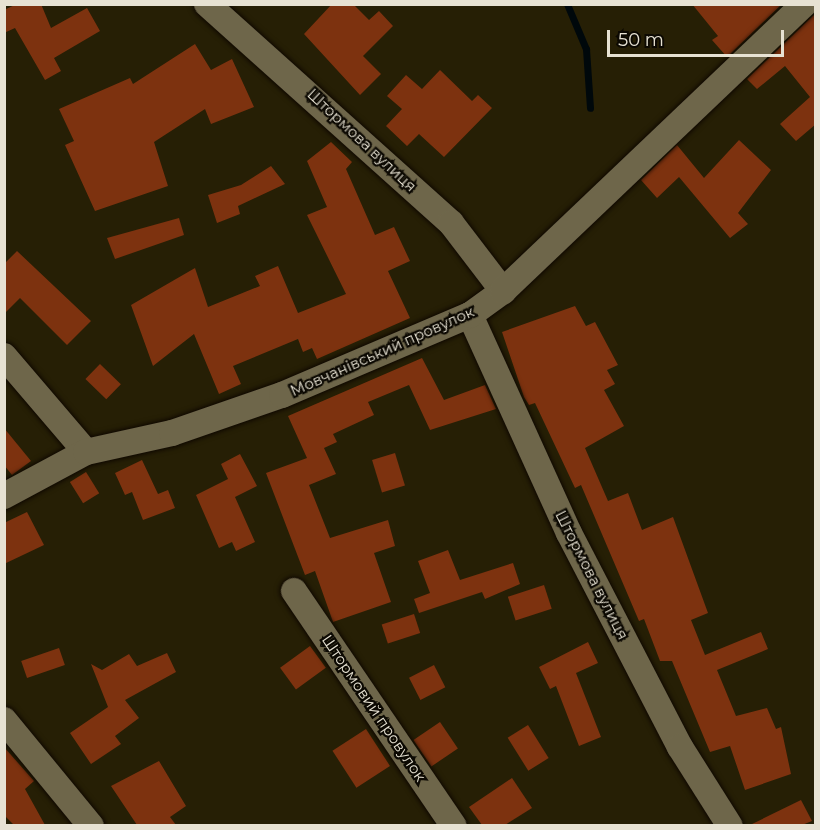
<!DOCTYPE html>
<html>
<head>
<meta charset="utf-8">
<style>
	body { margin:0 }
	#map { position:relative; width:820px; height:830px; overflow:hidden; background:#261f05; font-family:Montserrat,sans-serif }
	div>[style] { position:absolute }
	.stream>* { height:7px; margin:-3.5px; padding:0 3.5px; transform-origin:3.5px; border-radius:3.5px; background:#00080b }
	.building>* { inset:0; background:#7d320f; transform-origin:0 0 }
	.roads { filter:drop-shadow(0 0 2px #0f0800) drop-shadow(0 0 2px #0f0800) }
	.minor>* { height:26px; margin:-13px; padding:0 13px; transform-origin:13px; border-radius:13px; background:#6e664a }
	span { translate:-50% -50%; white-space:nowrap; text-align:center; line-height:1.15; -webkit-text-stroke:4.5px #0c0902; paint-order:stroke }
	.street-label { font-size:15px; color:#e7e2d3 }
	.frame { position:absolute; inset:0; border:6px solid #e7e2d3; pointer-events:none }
	.scale { position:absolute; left:607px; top:30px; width:177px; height:27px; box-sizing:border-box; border:3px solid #e7e2d3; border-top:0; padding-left:8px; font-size:18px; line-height:21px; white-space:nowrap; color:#e7e2d3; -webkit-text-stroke:4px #0c0902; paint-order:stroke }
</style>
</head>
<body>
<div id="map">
	<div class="stream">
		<div style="left:567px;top:4px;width:49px;rotate:67.1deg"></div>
		<div style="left:586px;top:49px;width:59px;rotate:86.1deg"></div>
	</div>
	<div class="building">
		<div style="clip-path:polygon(17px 4px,41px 4px,51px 28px,87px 8px,100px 31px,54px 58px,61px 71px,45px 80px,15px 28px,4px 33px,4px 10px)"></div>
		<div style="clip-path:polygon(332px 4px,353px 4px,369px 20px,379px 11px,393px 26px,363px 56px,381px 74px,360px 95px,304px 34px)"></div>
		<div style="clip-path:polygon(692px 4px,782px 4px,727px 57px,712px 40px,718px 36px)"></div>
		<div style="clip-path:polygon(816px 13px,816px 124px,796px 141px,780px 124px,810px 97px,785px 66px,757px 89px,747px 79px)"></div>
		<div style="clip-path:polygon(195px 44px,211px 70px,232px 59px,254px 107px,211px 124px,205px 109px,154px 142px,168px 186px,95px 211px,65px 145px,74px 141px,59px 109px,130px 78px,133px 84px)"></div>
		<div style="clip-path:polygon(440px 70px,472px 101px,478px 95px,492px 108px,444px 157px,419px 134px,407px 146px,386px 126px,402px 109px,387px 96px,406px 75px,422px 89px)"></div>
		<div style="clip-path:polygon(739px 140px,771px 170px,738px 213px,748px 224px,730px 238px,679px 177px,657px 198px,641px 180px,677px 145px,704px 178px)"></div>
		<div style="clip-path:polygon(331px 142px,352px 162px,346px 169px,375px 235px,394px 227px,410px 261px,388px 271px,410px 318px,317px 359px,312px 348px,303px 352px,298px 339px,233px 366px,241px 384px,219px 394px,194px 334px,153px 366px,131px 305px,195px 268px,208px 307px,260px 286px,255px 276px,278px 266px,298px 313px,346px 294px,307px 215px,327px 207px,307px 161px)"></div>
		<div style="clip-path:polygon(271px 166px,285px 184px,238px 206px,240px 214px,217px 223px,208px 195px,241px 185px)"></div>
		<div style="clip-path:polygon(179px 218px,184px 235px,115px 259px,107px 238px)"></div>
		<div style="clip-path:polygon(17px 251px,91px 321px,67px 345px,20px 298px,4px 314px,4px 264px)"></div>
		<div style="clip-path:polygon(575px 306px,586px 326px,595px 322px,618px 365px,607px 370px,615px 384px,604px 390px,624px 426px,585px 448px,608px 501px,628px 493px,642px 530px,673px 517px,708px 613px,691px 620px,705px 655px,761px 632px,768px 649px,717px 670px,736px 716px,767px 708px,776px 729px,781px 727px,791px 774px,745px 790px,730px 746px,710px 752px,672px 661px,660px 661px,644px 619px,639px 621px,581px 485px,575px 488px,535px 403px,529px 405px,524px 397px,502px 332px)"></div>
		<div style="clip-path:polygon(422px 358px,444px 400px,485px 385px,496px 409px,430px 430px,409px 385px,368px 402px,374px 415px,333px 434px,337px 442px,324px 448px,336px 474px,309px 485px,330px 538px,388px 520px,395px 546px,374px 553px,391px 602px,333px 622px,315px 571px,305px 575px,266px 473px,307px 458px,288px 416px)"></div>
		<div style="left:100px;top:364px;width:29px;height:21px;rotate:44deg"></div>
		<div style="clip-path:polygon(4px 428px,31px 461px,12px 475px,4px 465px)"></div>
		<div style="left:395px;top:453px;width:34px;height:24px;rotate:73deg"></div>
		<div style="clip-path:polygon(240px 454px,257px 486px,235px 497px,255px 542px,236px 551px,232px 542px,219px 548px,196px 495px,228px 479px,221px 464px)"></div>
		<div style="clip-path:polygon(142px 460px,158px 494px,168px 490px,175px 508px,143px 520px,132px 492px,125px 495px,115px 473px)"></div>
		<div style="left:86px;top:472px;width:25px;height:19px;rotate:58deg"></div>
		<div style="clip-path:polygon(27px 512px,44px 545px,4px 564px,4px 523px)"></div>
		<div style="clip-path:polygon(448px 550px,460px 580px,513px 563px,520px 584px,485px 599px,482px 592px,419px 613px,414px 599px,430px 593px,418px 561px)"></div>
		<div style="left:544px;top:585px;width:25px;height:38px;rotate:72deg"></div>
		<div style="left:414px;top:614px;width:20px;height:34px;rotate:72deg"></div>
		<div style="clip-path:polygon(588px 642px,598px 663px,576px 673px,601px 737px,579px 746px,556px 686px,550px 689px,539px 667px)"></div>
		<div style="left:310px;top:646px;width:27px;height:37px;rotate:54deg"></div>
		<div style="left:59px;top:648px;width:18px;height:40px;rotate:71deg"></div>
		<div style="clip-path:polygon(167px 653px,176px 672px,125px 700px,139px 718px,115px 736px,121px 744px,91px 764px,70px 733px,108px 707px,91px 664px,102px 670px,129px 654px,137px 666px)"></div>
		<div style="left:434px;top:665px;width:25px;height:28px;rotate:63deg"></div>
		<div style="left:440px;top:722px;width:32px;height:32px;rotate:56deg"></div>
		<div style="left:528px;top:725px;width:39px;height:24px;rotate:58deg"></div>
		<div style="left:366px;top:729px;width:44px;height:40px;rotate:57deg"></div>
		<div style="clip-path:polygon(4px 747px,34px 781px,25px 789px,45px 825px,14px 825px,4px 815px)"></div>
		<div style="clip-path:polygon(159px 761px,186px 806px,170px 817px,176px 825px,137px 825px,111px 786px)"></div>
		<div style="clip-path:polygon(512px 778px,532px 808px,505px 825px,482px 825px,469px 807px)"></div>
		<div style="clip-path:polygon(801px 800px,812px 821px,802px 825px,750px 825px)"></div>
	</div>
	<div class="roads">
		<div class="minor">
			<div style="left:207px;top:4px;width:328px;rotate:41.9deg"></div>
			<div style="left:451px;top:223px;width:86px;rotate:52.6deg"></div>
			<div style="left:470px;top:315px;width:239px;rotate:65.6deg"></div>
			<div style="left:569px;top:533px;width:241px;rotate:62.6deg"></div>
			<div style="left:680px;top:747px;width:93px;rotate:57.7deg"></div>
			<div style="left:4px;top:356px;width:126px;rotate:49.5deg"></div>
			<div style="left:4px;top:496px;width:93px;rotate:-28.2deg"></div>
			<div style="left:86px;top:452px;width:88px;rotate:-12.5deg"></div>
			<div style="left:172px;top:433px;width:116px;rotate:-19.1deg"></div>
			<div style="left:282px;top:395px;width:204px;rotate:-23.1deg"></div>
			<div style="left:470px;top:315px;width:41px;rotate:-36deg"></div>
			<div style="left:503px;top:291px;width:416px;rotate:-43.6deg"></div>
			<div style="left:294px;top:591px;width:284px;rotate:55.8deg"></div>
			<div style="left:4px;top:720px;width:137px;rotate:50.6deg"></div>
		</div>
	</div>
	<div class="street-label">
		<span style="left:362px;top:140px;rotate:43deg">Штормова вулиця</span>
		<span style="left:382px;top:351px;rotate:-24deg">Мовчанівський провулок</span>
		<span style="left:592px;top:575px;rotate:63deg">Штормова вулиця</span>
		<span style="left:374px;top:708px;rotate:56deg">Штормовий провулок</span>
	</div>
	<div class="frame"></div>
	<div class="scale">50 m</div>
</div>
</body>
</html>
